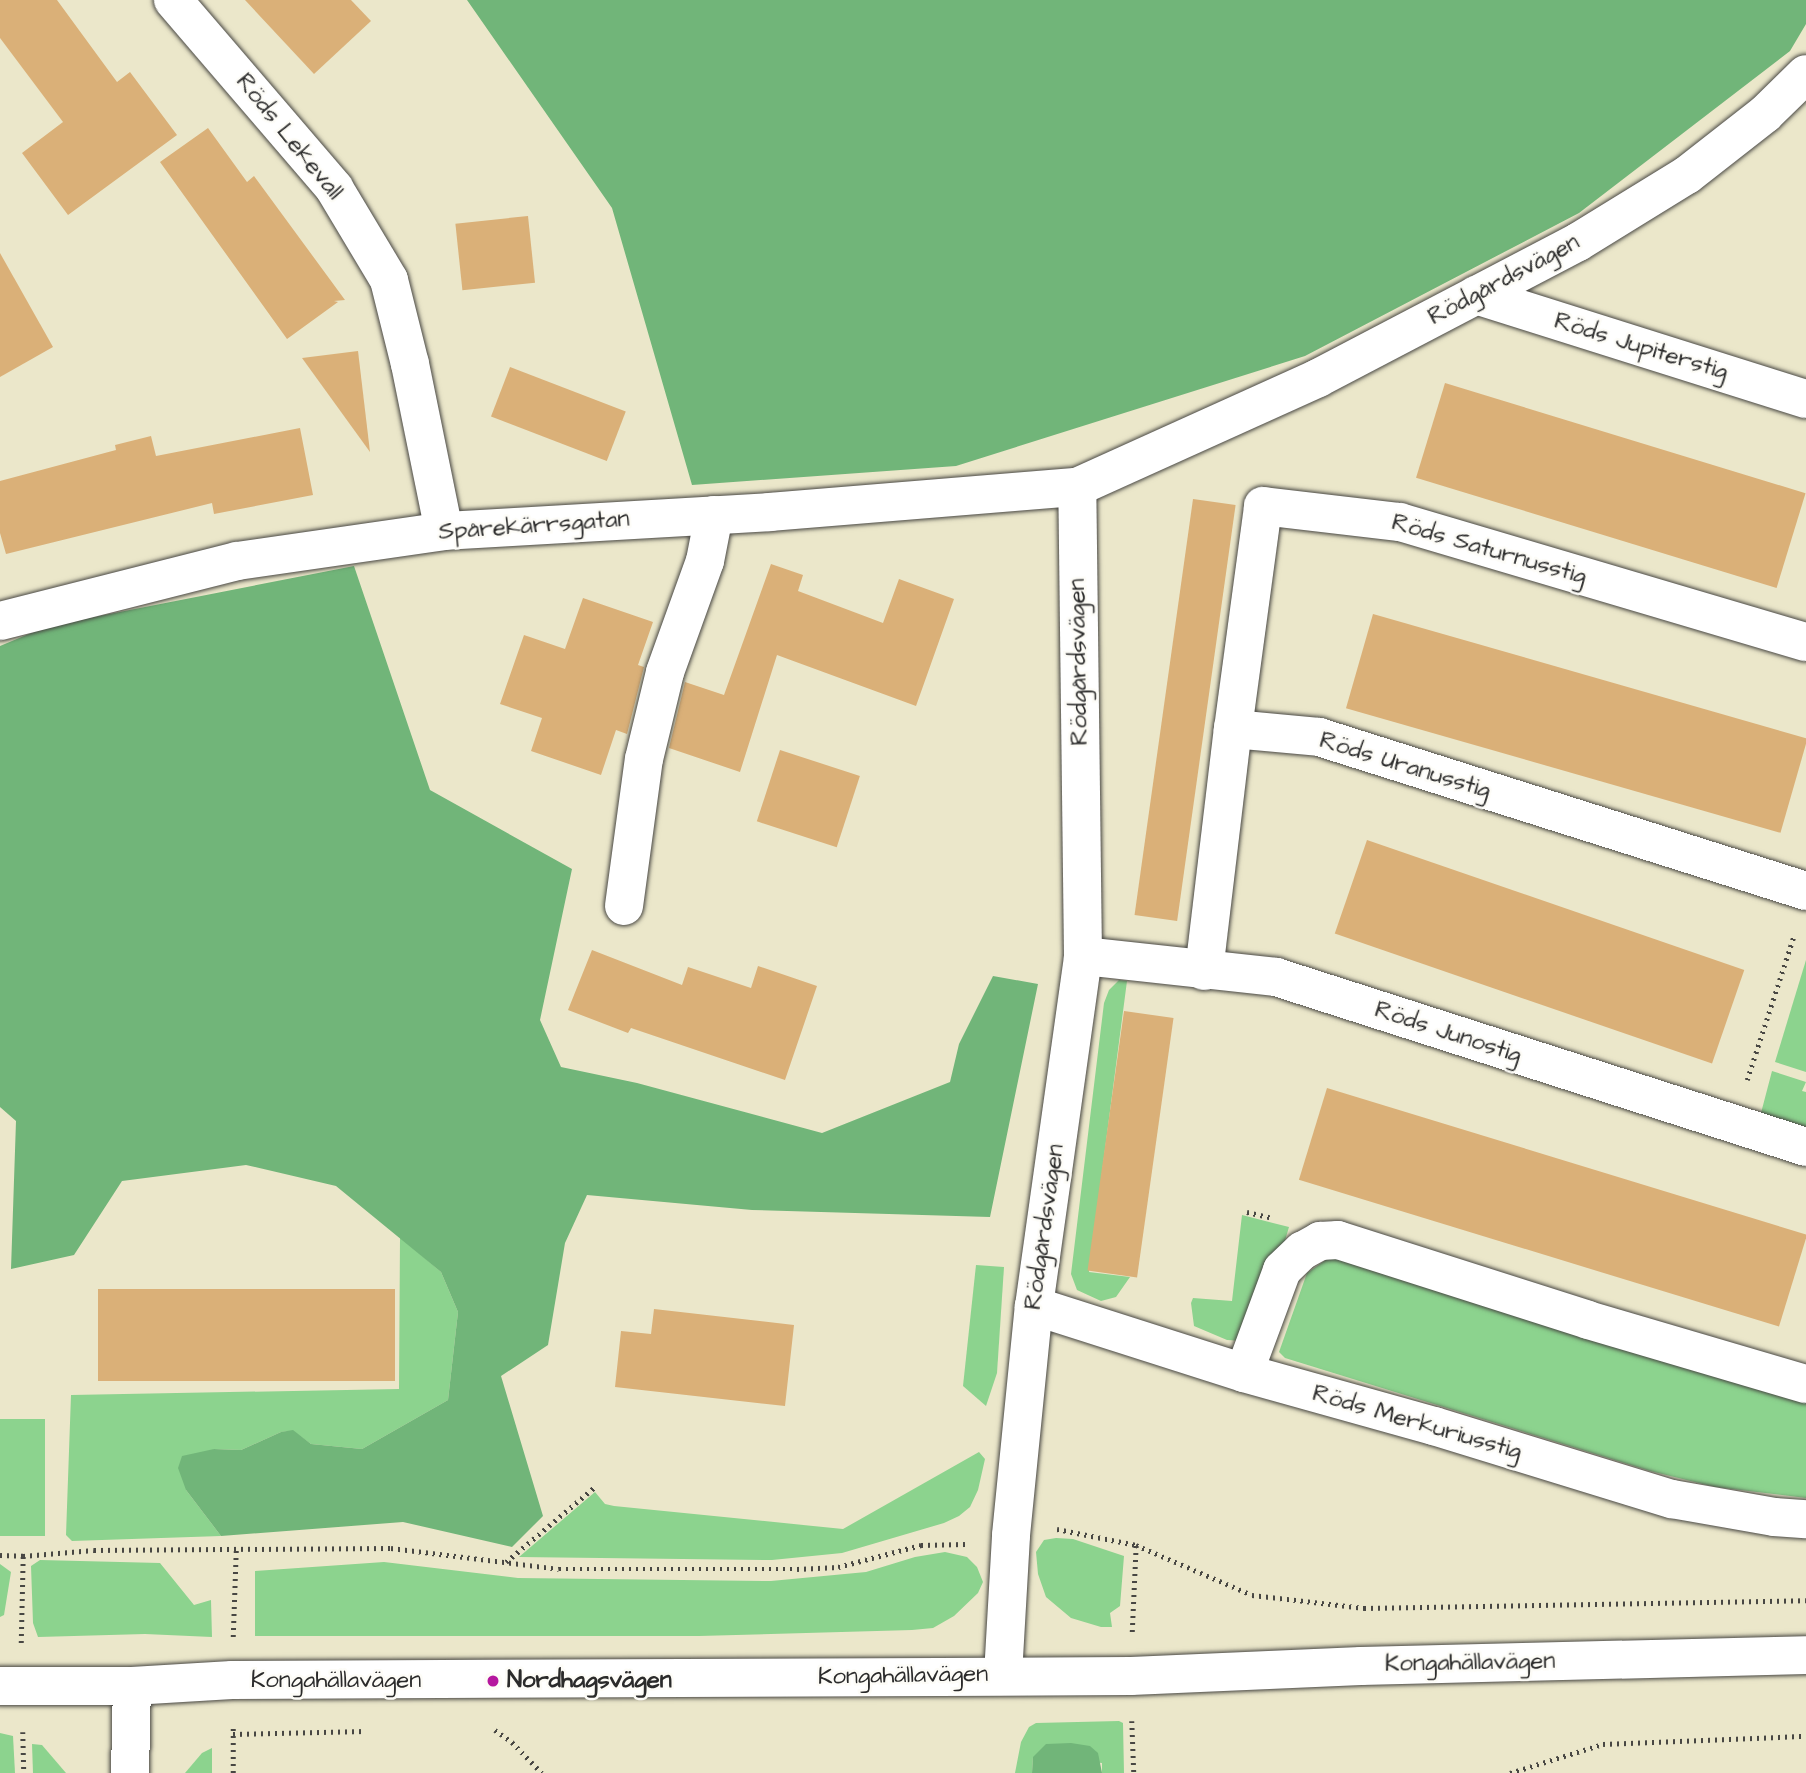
<!DOCTYPE html>
<html>
<head>
<meta charset="utf-8">
<style>
	body { margin:0 }
	#map { position:relative; width:1806px; height:1773px; overflow:hidden; background:#ebe7ca; font-family:"Architects Daughter",sans-serif }
	div>[style] { position:absolute }
	.green>* { inset:0; background:#8cd38e; transform-origin:0 0 }
	.forest>* { inset:0; background:#71b579 }
	.building>* { inset:0; background:#dab078; transform-origin:0 0 }
	.path>* { height:4.5px; margin-top:-2.25px; transform-origin:0; background:repeating-linear-gradient(90deg,#484743 0 2px,transparent 0 7px) }
	.roads { filter:drop-shadow(0 0 2px #484743) drop-shadow(0 0 2px #484743) }
	.minor>* { height:38px; margin:-19px; padding:0 19px; transform-origin:19px; border-radius:19px; background:#fff }
	.dots>* { width:19px; height:19px; translate:-50% -50%; box-sizing:border-box; border:4px solid #fdfcf7; border-radius:50% }
	span { translate:-50% -50%; white-space:nowrap; text-align:center; line-height:1.15; -webkit-text-stroke:5px #fdfcf7; paint-order:stroke }
	.street-label { font-size:24px; color:#2b2b2b }
	.poi-label { font-size:24px; color:#2b2b2b; font-weight:700 }
	.left { translate:0 -50%; text-align:left }
</style>
</head>
<body>
<div id="map">
	<div class="green">
		<div style="clip-path:polygon(1806px 960px,1806px 1072px,1775px 1062px)"></div>
		<div style="clip-path:polygon(1119px 980px,1127px 981px,1089px 1272px,1130px 1277px,1116px 1297px,1101px 1301px,1077px 1290px,1071px 1274px,1104px 1003px,1109px 990px)"></div>
		<div style="clip-path:polygon(1772px 1071px,1806px 1082px,1802px 1091px,1806px 1092px,1806px 1127px,1761px 1113px)"></div>
		<div style="clip-path:polygon(1242px 1215px,1289px 1227px,1259px 1327px,1243px 1341px,1227px 1340px,1194px 1326px,1191px 1303px,1193px 1298px,1232px 1301px)"></div>
		<div style="clip-path:polygon(400px 1237px,441px 1272px,458px 1312px,448px 1400px,362px 1449px,311px 1444px,293px 1431px,281px 1432px,241px 1450px,214px 1449px,186px 1490px,221px 1536px,72px 1541px,66px 1535px,71px 1395px,399px 1389px)"></div>
		<div style="clip-path:polygon(1337px 1258px,1806px 1400px,1806px 1498px,1715px 1487px,1650px 1471px,1285px 1358px,1279px 1352px,1307px 1273px,1327px 1259px)"></div>
		<div style="clip-path:polygon(976px 1265px,1004px 1267px,997px 1373px,986px 1406px,963px 1386px)"></div>
		<div style="left:45px;top:1419px;width:117px;height:45px;rotate:90deg"></div>
		<div style="clip-path:polygon(979px 1452px,985px 1459px,978px 1490px,970px 1507px,959px 1516px,944px 1523px,842px 1553px,772px 1560px,519px 1557px,595px 1492px,605px 1504px,614px 1506px,843px 1529px)"></div>
		<div style="clip-path:polygon(1056px 1538px,1073px 1539px,1124px 1556px,1120px 1606px,1110px 1613px,1112px 1627px,1101px 1627px,1071px 1618px,1046px 1597px,1038px 1574px,1036px 1552px,1044px 1540px)"></div>
		<div style="clip-path:polygon(945px 1552px,967px 1557px,977px 1567px,983px 1582px,978px 1593px,954px 1616px,933px 1628px,912px 1630px,699px 1636px,255px 1636px,255px 1571px,384px 1562px,518px 1578px,771px 1581px,866px 1572px,915px 1557px)"></div>
		<div style="clip-path:polygon(40px 1560px,160px 1563px,194px 1605px,211px 1600px,212px 1637px,145px 1634px,38px 1637px,33px 1623px,31px 1566px)"></div>
		<div style="clip-path:polygon(0 1564px,11px 1572px,4px 1615px,0 1617px)"></div>
		<div style="clip-path:polygon(1119px 1721px,1123px 1723px,1124px 1773px,1102px 1773px,1102px 1763px,1033px 1757px,1032px 1773px,1015px 1773px,1021px 1742px,1029px 1727px,1036px 1723px)"></div>
		<div style="clip-path:polygon(0 1733px,13px 1736px,15px 1773px,0 1773px)"></div>
		<div style="clip-path:polygon(32px 1744px,42px 1745px,66px 1773px,33px 1773px)"></div>
		<div style="clip-path:polygon(212px 1748px,212px 1773px,185px 1773px,202px 1753px)"></div>
	</div>
	<div class="forest">
		<div style="clip-path:polygon(467px 0,1806px 0,1806px 24px,1790px 51px,1579px 213px,1305px 356px,956px 466px,692px 485px,612px 208px)"></div>
		<div style="clip-path:polygon(354px 566px,430px 790px,572px 869px,540px 1020px,561px 1067px,637px 1083px,822px 1133px,950px 1082px,959px 1044px,993px 976px,1038px 984px,990px 1217px,752px 1210px,587px 1195px,565px 1243px,548px 1345px,501px 1376px,543px 1516px,512px 1547px,403px 1522px,221px 1536px,186px 1490px,178px 1468px,182px 1456px,214px 1449px,241px 1450px,281px 1432px,293px 1430px,311px 1444px,362px 1449px,448px 1400px,458px 1312px,441px 1272px,336px 1186px,246px 1165px,122px 1181px,74px 1255px,11px 1269px,16px 1121px,0 1107px,0 646px,48px 626px)"></div>
		<div style="clip-path:polygon(1071px 1743px,1090px 1746px,1098px 1753px,1102px 1773px,1032px 1773px,1033px 1757px,1046px 1744px)"></div>
	</div>
	<div class="building">
		<div style="clip-path:polygon(0 0,57px 0,117px 82px,130px 72px,177px 135px,68px 215px,22px 153px,63px 122px,0 38px)"></div>
		<div style="clip-path:polygon(245px 0,351px 0,371px 21px,314px 74px)"></div>
		<div style="clip-path:polygon(208px 128px,247px 182px,254px 176px,345px 300px,334px 301px,338px 302px,287px 339px,160px 162px)"></div>
		<div style="left:528px;top:216px;width:67px;height:73px;rotate:84deg"></div>
		<div style="clip-path:polygon(0 253px,53px 347px,0 377px)"></div>
		<div style="clip-path:polygon(358px 351px,370px 452px,302px 358px)"></div>
		<div style="left:510px;top:367px;width:124px;height:53px;rotate:21deg"></div>
		<div style="left:1445px;top:383px;width:377px;height:99px;rotate:17deg"></div>
		<div style="clip-path:polygon(300px 428px,313px 495px,214px 514px,212px 503px,6px 554px,0 533px,0 481px,116px 450px,115px 445px,151px 436px,156px 456px)"></div>
		<div style="left:1193px;top:499px;width:43px;height:420px;rotate:8deg"></div>
		<div style="clip-path:polygon(771px 564px,803px 575px,798px 591px,883px 623px,899px 579px,954px 599px,916px 706px,777px 655px,740px 772px,669px 748px,685px 682px,724px 695px)"></div>
		<div style="clip-path:polygon(583px 598px,653px 622px,638px 665px,644px 667px,627px 734px,616px 730px,601px 775px,531px 751px,542px 718px,500px 704px,524px 635px,565px 649px)"></div>
		<div style="left:1373px;top:614px;width:452px;height:98px;rotate:16deg"></div>
		<div style="left:780px;top:750px;width:84px;height:75px;rotate:18deg"></div>
		<div style="left:1367px;top:840px;width:399px;height:99px;rotate:19deg"></div>
		<div style="clip-path:polygon(592px 950px,682px 985px,688px 967px,751px 988px,758px 966px,817px 986px,785px 1080px,631px 1028px,628px 1033px,568px 1010px)"></div>
		<div style="left:1124px;top:1011px;width:50px;height:262px;rotate:8deg"></div>
		<div style="left:1327px;top:1088px;width:502px;height:96px;rotate:17deg"></div>
		<div style="left:395px;top:1289px;width:92px;height:297px;rotate:90deg"></div>
		<div style="clip-path:polygon(654px 1309px,794px 1325px,785px 1406px,615px 1387px,621px 1331px,651px 1334px)"></div>
	</div>
	<div class="path">
		<div style="left:1747px;top:1080px;width:152px;rotate:-72deg"></div>
		<div style="left:1247px;top:1212px;width:27px;rotate:13deg"></div>
		<div style="left:1057px;top:1529px;width:81px;rotate:11.4deg"></div>
		<div style="left:1136px;top:1545px;width:126px;rotate:23.3deg"></div>
		<div style="left:1252px;top:1595px;width:113px;rotate:6.6deg"></div>
		<div style="left:1364px;top:1608px;width:442px;rotate:-1deg"></div>
		<div style="left:0;top:1555px;width:23px;rotate:2deg"></div>
		<div style="left:23px;top:1556px;width:71px;rotate:-4.8deg"></div>
		<div style="left:94px;top:1550px;width:297px;rotate:-0.4deg"></div>
		<div style="left:391px;top:1548px;width:169px;rotate:7.1deg"></div>
		<div style="left:559px;top:1569px;width:238px"></div>
		<div style="left:797px;top:1569px;width:41px;rotate:-2.8deg"></div>
		<div style="left:838px;top:1567px;width:86px;rotate:-14.8deg"></div>
		<div style="left:921px;top:1545px;width:44px;rotate:-1.3deg"></div>
		<div style="left:506px;top:1562px;width:118px;rotate:-40.2deg"></div>
		<div style="left:1132px;top:1632px;width:87px;rotate:-87.4deg"></div>
		<div style="left:233px;top:1637px;width:87px;rotate:-88deg"></div>
		<div style="left:21px;top:1643px;width:87px;rotate:-88.7deg"></div>
		<div style="left:1132px;top:1721px;width:52px;rotate:87.8deg"></div>
		<div style="left:495px;top:1730px;width:21px;rotate:35deg"></div>
		<div style="left:512px;top:1742px;width:43px;rotate:45.9deg"></div>
		<div style="left:23px;top:1732px;width:41px;rotate:88.6deg"></div>
		<div style="left:233px;top:1734px;width:133px;rotate:-1.3deg"></div>
		<div style="left:233px;top:1773px;width:47px;rotate:-90deg"></div>
		<div style="left:1510px;top:1773px;width:97px;rotate:-17.3deg"></div>
		<div style="left:1603px;top:1744px;width:203px;rotate:-2.3deg"></div>
	</div>
	<div class="roads">
		<div class="minor">
			<div style="left:173px;top:0;width:248px;rotate:49.4deg"></div>
			<div style="left:334px;top:188px;width:107px;rotate:59.1deg"></div>
			<div style="left:389px;top:280px;width:87px;rotate:76deg"></div>
			<div style="left:410px;top:364px;width:170px;rotate:78.5deg"></div>
			<div style="left:1476px;top:295px;width:346px;rotate:17.5deg"></div>
			<div style="left:0;top:621px;width:244px;rotate:-14.2deg"></div>
			<div style="left:237px;top:561px;width:209px;rotate:-8.2deg"></div>
			<div style="left:444px;top:531px;width:327px;rotate:-3.3deg"></div>
			<div style="left:770px;top:512px;width:308px;rotate:-4.7deg"></div>
			<div style="left:1233px;top:729px;width:225px;rotate:-82.3deg"></div>
			<div style="left:1263px;top:506px;width:138px;rotate:6.7deg"></div>
			<div style="left:1400px;top:522px;width:423px;rotate:16.5deg"></div>
			<div style="left:624px;top:906px;width:148px;rotate:-82.3deg"></div>
			<div style="left:644px;top:759px;width:89px;rotate:-76.4deg"></div>
			<div style="left:665px;top:672px;width:118px;rotate:-70.2deg"></div>
			<div style="left:705px;top:561px;width:47px;rotate:-78.9deg"></div>
			<div style="left:1083px;top:956px;width:194px;rotate:6.2deg"></div>
			<div style="left:1276px;top:977px;width:557px;rotate:17.78deg"></div>
			<div style="left:1204px;top:971px;width:244px;rotate:-83.2deg"></div>
			<div style="left:1233px;top:729px;width:86px;rotate:5.3deg"></div>
			<div style="left:1319px;top:737px;width:511px;rotate:17.55deg"></div>
			<div style="left:1034px;top:1306px;width:220px;rotate:17.7deg"></div>
			<div style="left:1244px;top:1373px;width:197px;rotate:15.6deg"></div>
			<div style="left:1434px;top:1426px;width:249px;rotate:17.1deg"></div>
			<div style="left:1672px;top:1499px;width:104px;rotate:10deg"></div>
			<div style="left:1774px;top:1517px;width:32px;rotate:4deg"></div>
			<div style="left:1244px;top:1373px;width:110px;rotate:-69.7deg"></div>
			<div style="left:1282px;top:1270px;width:28px;rotate:-44deg"></div>
			<div style="left:1302px;top:1251px;width:21px;rotate:-29deg"></div>
			<div style="left:1320px;top:1241px;width:18px;rotate:-3deg"></div>
			<div style="left:1338px;top:1240px;width:262px;rotate:17.7deg"></div>
			<div style="left:1588px;top:1320px;width:227px;rotate:16.4deg"></div>
			<div style="left:1003px;top:1675px;width:140px;rotate:-86.7deg"></div>
			<div style="left:1011px;top:1535px;width:230px;rotate:-84.3deg"></div>
			<div style="left:1034px;top:1306px;width:353px;rotate:-82deg"></div>
			<div style="left:1083px;top:956px;width:469px;rotate:-90.7deg"></div>
			<div style="left:1077px;top:487px;width:265px;rotate:-24.3deg"></div>
			<div style="left:1318px;top:378px;width:293px;rotate:-27.6deg"></div>
			<div style="left:1578px;top:242px;width:128px;rotate:-31.6deg"></div>
			<div style="left:1687px;top:175px;width:99px;rotate:-38deg"></div>
			<div style="left:1765px;top:114px;width:57px;rotate:-44.3deg"></div>
			<div style="left:0;top:1686px;width:132px"></div>
			<div style="left:132px;top:1686px;width:100px;rotate:-3.4deg"></div>
			<div style="left:232px;top:1680px;width:899px;rotate:-0.25deg"></div>
			<div style="left:1131px;top:1676px;width:230px;rotate:-2.5deg"></div>
			<div style="left:1361px;top:1666px;width:445px;rotate:-1.4deg"></div>
			<div style="left:130px;top:1773px;width:87px;rotate:-88.7deg"></div>
		</div>
	</div>
	<div class="dots">
		<div style="left:493px;top:1681px;background:#b5179e"></div>
	</div>
	<div class="street-label">
		<span style="left:289px;top:137px;rotate:51deg">Röds Lekevall</span>
		<span style="left:1504px;top:280px;rotate:-28deg">Rödgårdsvägen</span>
		<span style="left:1641px;top:347px;rotate:17deg">Röds Jupiterstig</span>
		<span style="left:534px;top:526px;rotate:-4deg">Spårekärrsgatan</span>
		<span style="left:1489px;top:550px;rotate:16deg">Röds Saturnusstig</span>
		<span style="left:1079px;top:662px;rotate:-91deg">Rödgårdsvägen</span>
		<span style="left:1405px;top:766px;rotate:17deg">Röds Uranusstig</span>
		<span style="left:1448px;top:1033px;rotate:18deg">Röds Junostig</span>
		<span style="left:1045px;top:1227px;rotate:-82deg">Rödgårdsvägen</span>
		<span style="left:1417px;top:1423px;rotate:16deg">Röds Merkuriusstig</span>
		<span style="left:1470px;top:1663px;rotate:-1deg">Kongahällavägen</span>
		<span style="left:903px;top:1676px;rotate:-1deg">Kongahällavägen</span>
		<span style="left:336px;top:1681px">Kongahällavägen</span>
	</div>
	<div class="poi-label">
		<span class="left" style="left:507px;top:1681px">Nordhagsvägen</span>
	</div>
</div>
</body>
</html>
